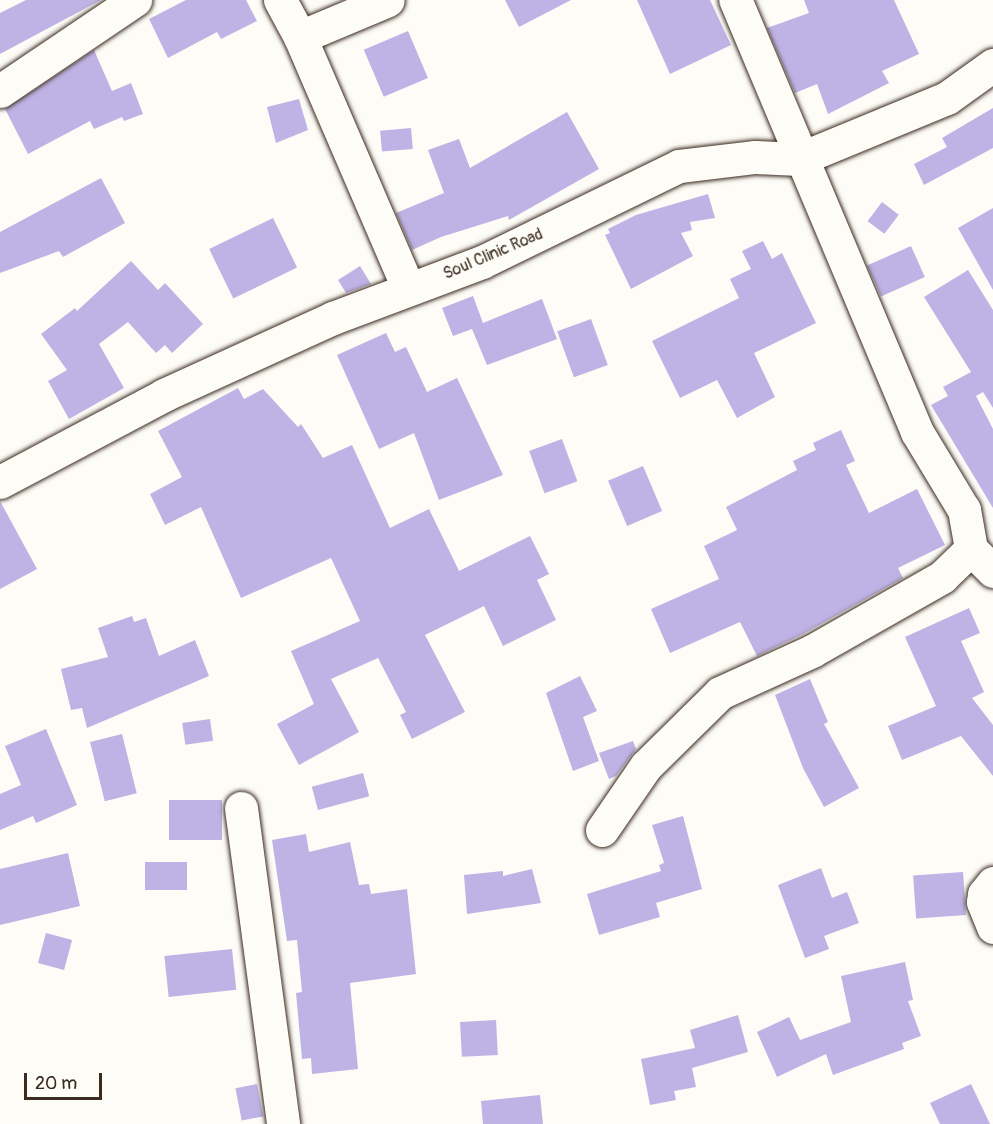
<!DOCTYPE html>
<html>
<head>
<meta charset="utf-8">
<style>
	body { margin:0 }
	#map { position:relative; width:993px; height:1124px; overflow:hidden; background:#fdfcf7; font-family:Pangolin,sans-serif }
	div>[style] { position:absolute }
	.building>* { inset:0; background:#beb3e4; transform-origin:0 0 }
	.roads { filter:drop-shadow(0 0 2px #3b2a1e) drop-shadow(0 0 2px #3b2a1e) }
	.minor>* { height:33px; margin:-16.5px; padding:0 16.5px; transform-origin:16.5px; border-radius:16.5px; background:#fdfcf7 }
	span { translate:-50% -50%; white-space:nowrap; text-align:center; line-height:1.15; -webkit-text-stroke:4.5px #fdfcf7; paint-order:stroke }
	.street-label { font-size:16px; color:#3b2a1e }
	.scale { position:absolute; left:24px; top:1073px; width:78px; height:27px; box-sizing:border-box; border:3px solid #3b2a1e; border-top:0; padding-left:8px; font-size:18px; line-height:21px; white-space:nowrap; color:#3b2a1e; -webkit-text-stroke:4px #fdfcf7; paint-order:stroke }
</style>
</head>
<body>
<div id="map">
	<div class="building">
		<div style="clip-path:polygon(26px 0,101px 0,0 54px,0 13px)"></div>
		<div style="clip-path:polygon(186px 0,246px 0,257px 21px,221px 39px,217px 32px,168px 58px,149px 19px)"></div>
		<div style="clip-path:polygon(505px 0,571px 0,519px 27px)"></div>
		<div style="clip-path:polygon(637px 0,710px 0,731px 45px,670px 74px)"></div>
		<div style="clip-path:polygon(804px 0,894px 0,919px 54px,882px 71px,889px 83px,828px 114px,817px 84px,795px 93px,767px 28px,809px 13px)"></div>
		<div style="left:408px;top:31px;width:51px;height:48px;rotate:67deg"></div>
		<div style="clip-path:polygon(94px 50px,112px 91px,131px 83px,143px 114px,124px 121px,122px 117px,94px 129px,90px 121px,28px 154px,5px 109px)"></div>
		<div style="clip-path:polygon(299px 99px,308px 130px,276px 143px,267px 107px)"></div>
		<div style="clip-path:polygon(993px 108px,993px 148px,924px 185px,914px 164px,947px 147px,942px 138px)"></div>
		<div style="clip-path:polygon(567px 112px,599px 169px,509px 220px,508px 216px,441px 237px,412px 250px,396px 213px,444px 193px,428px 150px,459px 139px,470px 168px)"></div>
		<div style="left:411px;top:128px;width:21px;height:31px;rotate:85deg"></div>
		<div style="clip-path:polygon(101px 178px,125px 223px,63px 257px,59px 251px,0 273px,0 232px)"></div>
		<div style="clip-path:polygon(708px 194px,715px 218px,690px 222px,692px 230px,681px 233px,693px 256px,631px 289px,605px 235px,610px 233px,608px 229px,636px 215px)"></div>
		<div style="left:882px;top:202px;width:21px;height:24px;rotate:37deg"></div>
		<div style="clip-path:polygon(993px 208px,993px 290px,958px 228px)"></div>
		<div style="left:273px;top:218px;width:55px;height:71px;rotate:64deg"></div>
		<div style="clip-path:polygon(763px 241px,772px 259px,782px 253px,816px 323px,754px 353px,775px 397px,737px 418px,717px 380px,680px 398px,652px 341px,739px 298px,730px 279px,751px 269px,742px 251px)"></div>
		<div style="left:911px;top:246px;width:34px;height:48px;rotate:66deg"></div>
		<div style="clip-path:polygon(131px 261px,158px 290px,165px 283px,203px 324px,172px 353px,165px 345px,156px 353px,128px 322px,99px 344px,124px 388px,69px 419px,48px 381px,67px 370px,41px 334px,75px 308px,77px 311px)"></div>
		<div style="clip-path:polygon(360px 266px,371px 284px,346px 293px,338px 280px)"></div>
		<div style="clip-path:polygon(968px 270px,993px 310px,993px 408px,983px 392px,976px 396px,993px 429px,993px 508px,931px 405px,948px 396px,943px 387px,971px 372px,924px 297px)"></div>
		<div style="clip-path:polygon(473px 296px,483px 323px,542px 299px,557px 339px,487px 365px,472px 329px,453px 336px,442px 308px)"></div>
		<div style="left:591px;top:319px;width:49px;height:36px;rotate:70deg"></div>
		<div style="clip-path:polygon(386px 333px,395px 352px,406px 347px,427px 392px,457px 378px,503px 475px,439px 500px,414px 433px,379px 449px,337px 355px)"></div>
		<div style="clip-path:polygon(238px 388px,244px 399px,263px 389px,298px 427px,301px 424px,323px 458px,352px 445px,390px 528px,429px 509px,459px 571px,530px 536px,549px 574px,537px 580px,556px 620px,503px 646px,484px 606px,425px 635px,465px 712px,412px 739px,400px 715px,406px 712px,378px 658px,331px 679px,359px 732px,299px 765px,277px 724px,314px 704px,291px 651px,360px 621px,331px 558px,241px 598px,201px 507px,165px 525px,150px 494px,182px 477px,158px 431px)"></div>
		<div style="clip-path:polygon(841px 430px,855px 461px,846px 465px,869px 513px,917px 489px,945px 545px,898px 568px,903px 578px,803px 634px,757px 656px,740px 622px,670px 653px,651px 609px,719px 579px,704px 546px,737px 530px,726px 507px,797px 470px,793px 461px,816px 450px,813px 443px)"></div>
		<div style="left:562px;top:439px;width:45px;height:35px;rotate:70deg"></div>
		<div style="left:643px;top:466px;width:49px;height:38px;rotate:67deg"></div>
		<div style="clip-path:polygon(0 501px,37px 569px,0 589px)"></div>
		<div style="clip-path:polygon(969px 608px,980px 633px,961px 641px,984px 692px,972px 698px,993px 725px,993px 776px,961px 736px,902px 760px,888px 726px,936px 706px,905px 637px)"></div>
		<div style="clip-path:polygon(132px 616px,134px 622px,146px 618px,159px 656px,195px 640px,209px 676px,87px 728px,82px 708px,71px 710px,61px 669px,108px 657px,98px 628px)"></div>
		<div style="clip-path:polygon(580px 676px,597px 711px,583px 717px,599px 761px,573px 771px,546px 693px)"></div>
		<div style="clip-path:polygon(810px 679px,828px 722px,824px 724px,859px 788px,824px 807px,803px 768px,775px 695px)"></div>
		<div style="left:210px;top:719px;width:22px;height:28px;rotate:82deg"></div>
		<div style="clip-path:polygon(46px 729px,77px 805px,36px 823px,33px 816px,0 830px,0 794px,21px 785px,5px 746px)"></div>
		<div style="left:122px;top:734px;width:61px;height:33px;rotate:76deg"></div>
		<div style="clip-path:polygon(633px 741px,636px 749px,616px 776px,609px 779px,599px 753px)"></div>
		<div style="left:363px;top:773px;width:24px;height:53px;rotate:75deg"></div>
		<div style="left:222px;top:800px;width:40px;height:53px;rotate:90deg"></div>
		<div style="clip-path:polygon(683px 816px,702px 889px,656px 903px,660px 917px,599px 935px,587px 894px,661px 871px,659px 865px,664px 863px,652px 825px)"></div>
		<div style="clip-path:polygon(306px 834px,309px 852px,350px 842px,359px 885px,369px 884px,371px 894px,407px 889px,416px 974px,350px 983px,358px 1069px,312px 1074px,311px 1058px,302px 1059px,296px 993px,302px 992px,297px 940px,287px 941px,272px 840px)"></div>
		<div style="clip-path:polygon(68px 853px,80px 906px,0 925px,0 869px)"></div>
		<div style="left:187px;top:862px;width:28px;height:42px;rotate:90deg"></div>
		<div style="clip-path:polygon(821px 868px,832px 898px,847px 892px,859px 923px,824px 936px,829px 949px,805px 958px,778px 885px)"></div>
		<div style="clip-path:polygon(532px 869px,541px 903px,467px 914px,464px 875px,503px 871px,503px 876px)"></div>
		<div style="left:963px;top:872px;width:43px;height:50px;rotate:86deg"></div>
		<div style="left:46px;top:933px;width:27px;height:31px;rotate:15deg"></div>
		<div style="left:232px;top:949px;width:41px;height:68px;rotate:84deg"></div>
		<div style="clip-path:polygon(905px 962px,913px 1000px,908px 1001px,921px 1036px,902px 1043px,904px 1049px,833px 1075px,826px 1054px,777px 1077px,757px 1032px,789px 1017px,800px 1040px,851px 1022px,841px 976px)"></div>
		<div style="clip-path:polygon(738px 1015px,748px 1052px,692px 1068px,696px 1087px,674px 1091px,676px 1100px,650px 1105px,641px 1059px,695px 1048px,690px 1030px)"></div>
		<div style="left:496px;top:1020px;width:35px;height:36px;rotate:87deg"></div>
		<div style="left:257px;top:1084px;width:33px;height:22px;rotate:79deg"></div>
		<div style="clip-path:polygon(971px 1084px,990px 1124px,940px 1124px,930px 1103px)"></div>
		<div style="clip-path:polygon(540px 1095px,543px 1124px,483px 1124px,481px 1101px)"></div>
	</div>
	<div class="roads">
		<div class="minor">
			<div style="left:280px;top:0;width:42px;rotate:61.6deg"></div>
			<div style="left:300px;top:37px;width:273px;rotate:66.7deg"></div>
			<div style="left:300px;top:37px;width:95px;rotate:-22.8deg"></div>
			<div style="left:0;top:91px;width:163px;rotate:-34deg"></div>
			<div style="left:0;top:482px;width:186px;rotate:-27.9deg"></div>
			<div style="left:164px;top:395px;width:186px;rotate:-24.5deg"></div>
			<div style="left:333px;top:318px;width:159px;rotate:-20.6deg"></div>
			<div style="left:482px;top:262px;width:219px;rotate:-26deg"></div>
			<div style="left:679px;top:166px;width:77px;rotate:-6.8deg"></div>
			<div style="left:755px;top:157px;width:44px;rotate:2.6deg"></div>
			<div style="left:799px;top:159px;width:160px;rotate:-22.4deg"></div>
			<div style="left:947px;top:98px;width:57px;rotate:-35.7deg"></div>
			<div style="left:971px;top:549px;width:31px;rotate:45deg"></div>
			<div style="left:241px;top:808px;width:319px;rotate:82.4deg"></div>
			<div style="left:602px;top:830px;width:78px;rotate:-55.5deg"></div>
			<div style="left:646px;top:766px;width:104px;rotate:-44.6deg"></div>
			<div style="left:720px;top:693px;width:101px;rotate:-24.5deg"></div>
			<div style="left:812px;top:651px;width:150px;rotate:-29.6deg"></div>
			<div style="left:942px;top:577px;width:40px;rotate:-44deg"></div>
			<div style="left:971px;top:549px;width:40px;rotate:-100deg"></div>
			<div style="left:964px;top:510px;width:91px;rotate:-121.1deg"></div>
			<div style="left:917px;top:432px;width:469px;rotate:-112.8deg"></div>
			<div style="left:993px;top:883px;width:14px;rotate:129deg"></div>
			<div style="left:984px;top:894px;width:8px;rotate:97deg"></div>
			<div style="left:983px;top:902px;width:27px;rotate:68deg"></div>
		</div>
	</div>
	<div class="street-label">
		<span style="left:493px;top:254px;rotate:-23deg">Soul Clinic Road</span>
	</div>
	<div class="scale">20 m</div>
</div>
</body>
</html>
